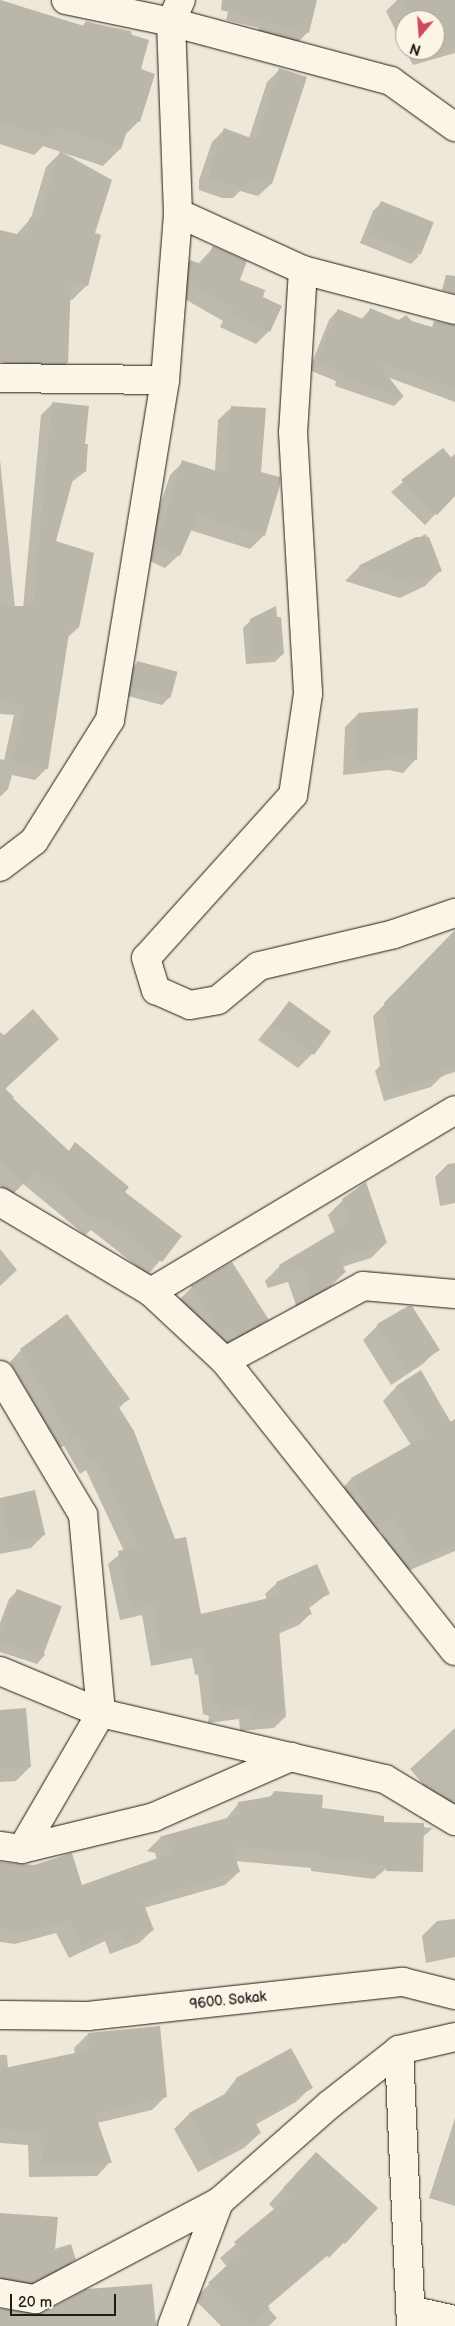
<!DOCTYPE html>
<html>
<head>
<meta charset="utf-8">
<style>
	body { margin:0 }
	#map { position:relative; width:455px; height:2326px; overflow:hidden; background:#eee8d9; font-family:"Balsamiq Sans",sans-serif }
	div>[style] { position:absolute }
	.shadow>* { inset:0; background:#0003 }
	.building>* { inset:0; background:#bab6aa; transform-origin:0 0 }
	.roads { filter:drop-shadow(0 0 1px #1c1c1c) drop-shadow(0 0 1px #1c1c1c) }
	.street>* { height:28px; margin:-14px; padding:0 14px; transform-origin:14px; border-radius:14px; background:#fcf5e5 }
	.secondary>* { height:28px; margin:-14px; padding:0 14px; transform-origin:14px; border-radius:14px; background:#fcf5e5 }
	span { translate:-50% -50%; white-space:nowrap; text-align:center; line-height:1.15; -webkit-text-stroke:4px #fcf5e5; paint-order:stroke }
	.street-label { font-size:14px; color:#1c1c1c }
	.north { position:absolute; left:395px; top:10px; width:50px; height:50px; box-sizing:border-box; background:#fcf5e5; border:1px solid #a29e95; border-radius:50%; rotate:198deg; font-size:14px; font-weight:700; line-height:20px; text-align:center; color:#1c1c1c }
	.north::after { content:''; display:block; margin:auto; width:18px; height:22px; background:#d1495b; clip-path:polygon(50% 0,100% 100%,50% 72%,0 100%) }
	.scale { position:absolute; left:10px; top:2294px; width:106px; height:22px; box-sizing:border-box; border:2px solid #1c1c1c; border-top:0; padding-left:6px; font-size:15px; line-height:18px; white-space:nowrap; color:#1c1c1c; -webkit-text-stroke:4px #fcf5e5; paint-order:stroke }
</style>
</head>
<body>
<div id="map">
	<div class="shadow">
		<div style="clip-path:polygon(0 0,82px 26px,86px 22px,131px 31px,139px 70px,139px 121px,124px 136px,120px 149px,103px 166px,61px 152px,93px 234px,87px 285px,72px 300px,69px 299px,67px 363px,53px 377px,3px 377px,5px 307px,0 306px,0 232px,16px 235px,31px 218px,46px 167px,61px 152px,43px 146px,34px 155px,0 144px)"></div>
		<div style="clip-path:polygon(231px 0,316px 0,308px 32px,294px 46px,257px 36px,259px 28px,226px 20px)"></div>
		<div style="clip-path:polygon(397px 0,455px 0,455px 53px,413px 65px,405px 50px,435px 50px,435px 20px,405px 20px,405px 50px,386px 11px)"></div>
		<div style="clip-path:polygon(280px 69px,305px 78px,271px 184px,258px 196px,240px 191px,233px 198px,222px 198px,199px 190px,199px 180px,212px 142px,224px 130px,249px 138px,267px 82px)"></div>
		<div style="clip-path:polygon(381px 203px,419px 256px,411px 264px,360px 243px,373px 211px)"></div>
		<div style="clip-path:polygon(213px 248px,239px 281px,261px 298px,269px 331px,256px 344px,220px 327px,223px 321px,176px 294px,178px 274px,190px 261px,198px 264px)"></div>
		<div style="clip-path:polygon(338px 310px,361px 319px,370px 310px,397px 321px,406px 315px,455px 365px,455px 402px,387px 377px,403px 397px,394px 406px,335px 386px,336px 381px,309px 370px,329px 320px)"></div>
		<div style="clip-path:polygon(53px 403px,83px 445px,85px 472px,70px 483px,55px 542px,78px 628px,67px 638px,47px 768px,35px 780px,12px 775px,8px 789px,0 797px,0 759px,4px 760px,14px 715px,0 714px,0 459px,15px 608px,23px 608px,41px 415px)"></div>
		<div style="clip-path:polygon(232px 407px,260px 473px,279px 485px,263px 536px,250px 549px,190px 530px,179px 555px,165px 568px,143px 558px,170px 475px,183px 462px,215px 471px,218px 420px)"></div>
		<div style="clip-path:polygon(443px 449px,450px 458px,455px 454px,455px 494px,425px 525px,391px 492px)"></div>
		<div style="clip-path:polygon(426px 534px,440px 571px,425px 586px,400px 598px,345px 581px,359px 567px)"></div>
		<div style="clip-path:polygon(251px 620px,283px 654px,275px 662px,246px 664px,243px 628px)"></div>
		<div style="clip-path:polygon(137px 663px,170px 697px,162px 705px,124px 695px,129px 671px)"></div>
		<div style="clip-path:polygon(358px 714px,416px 759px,403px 773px,388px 770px,343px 775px,345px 727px)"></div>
		<div style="clip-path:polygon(442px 946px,455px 958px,455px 1072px,442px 1076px,431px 1087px,384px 1101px,375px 1071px,380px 1066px,373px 1016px)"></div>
		<div style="clip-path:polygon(289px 1003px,313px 1053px,298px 1068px,258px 1040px)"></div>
		<div style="clip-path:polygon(0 1032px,5px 1036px,5px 1088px,14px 1097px,12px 1099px,68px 1152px,76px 1144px,123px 1193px,180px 1236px,148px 1275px,91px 1230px,85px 1235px,23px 1184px,11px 1196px,0 1185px)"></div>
		<div style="clip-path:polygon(455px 1163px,455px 1203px,440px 1206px,435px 1177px,448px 1164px)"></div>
		<div style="clip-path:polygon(343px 1200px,386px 1243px,371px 1258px,342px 1267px,345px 1272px,330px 1287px,297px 1308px,288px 1282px,268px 1288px,265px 1281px,280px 1266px,335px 1233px,328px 1215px)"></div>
		<div style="clip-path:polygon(0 1249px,17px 1270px,0 1286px)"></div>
		<div style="clip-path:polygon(192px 1287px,267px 1319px,253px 1333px,224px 1349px,178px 1301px)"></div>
		<div style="clip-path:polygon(378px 1325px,438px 1349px,423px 1364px,391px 1385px,363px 1340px)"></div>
		<div style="clip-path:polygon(21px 1350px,128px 1399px,118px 1409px,200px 1616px,267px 1600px,265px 1594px,277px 1583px,329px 1593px,308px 1609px,310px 1614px,299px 1625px,278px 1634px,285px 1717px,274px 1728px,240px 1731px,239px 1719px,208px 1723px,209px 1716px,203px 1714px,198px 1674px,195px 1675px,192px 1658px,151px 1666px,142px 1615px,120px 1620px,108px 1564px,124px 1551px,86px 1470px,80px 1474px,64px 1446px,60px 1448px,10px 1362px)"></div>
		<div style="clip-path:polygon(421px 1372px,455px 1429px,455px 1551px,403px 1573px,380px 1530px,364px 1539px,338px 1493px,351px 1479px,411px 1445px,383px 1401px,396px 1387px)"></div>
		<div style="clip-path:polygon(34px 1491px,44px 1535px,31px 1548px,0 1554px,0 1499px)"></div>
		<div style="clip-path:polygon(17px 1591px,45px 1655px,37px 1664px,0 1652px,0 1623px,9px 1599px)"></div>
		<div style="clip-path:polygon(0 1711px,30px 1767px,16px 1781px,0 1782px)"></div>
		<div style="clip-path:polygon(455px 1728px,455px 1811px,450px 1816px,410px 1769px)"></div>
		<div style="clip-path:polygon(274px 1792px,320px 1809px,382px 1823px,433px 1828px,374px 1879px,311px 1871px,311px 1868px,235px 1861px,239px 1872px,225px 1885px,144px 1908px,153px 1930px,139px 1943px,110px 1954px,105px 1941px,69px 1958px,56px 1933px,15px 1944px,0 1942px,0 1863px,82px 1887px,157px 1860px,155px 1853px,147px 1851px,160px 1838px,226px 1819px,239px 1803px,269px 1798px)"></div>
		<div style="clip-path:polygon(455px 1919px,455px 1957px,426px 1963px,422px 1936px,437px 1921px)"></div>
		<div style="clip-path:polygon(88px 2034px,166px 2096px,152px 2110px,97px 2123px,110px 2162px,97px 2176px,29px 2177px,28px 2145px,0 2143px,0 2055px,7px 2055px,8px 2069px,75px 2054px,74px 2048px)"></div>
		<div style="clip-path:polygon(291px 2050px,311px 2087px,296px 2102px,255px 2125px,260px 2133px,244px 2148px,198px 2172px,174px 2129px,189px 2114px,223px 2096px,236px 2079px)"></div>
		<div style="clip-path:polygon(455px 2118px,455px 2206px,429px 2198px)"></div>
		<div style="clip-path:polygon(301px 2169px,377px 2208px,329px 2258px,327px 2256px,267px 2307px,277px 2318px,269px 2326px,221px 2326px,194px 2299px,227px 2267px,220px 2258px,275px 2210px,269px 2204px)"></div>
		<div style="clip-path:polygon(0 2215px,54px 2251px,75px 2259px,62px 2272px,18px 2295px,0 2293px)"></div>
	</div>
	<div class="building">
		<div style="clip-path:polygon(0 0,84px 26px,86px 21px,149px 40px,141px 69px,155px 74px,140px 122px,131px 119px,121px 149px,57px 128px,52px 139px,0 122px)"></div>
		<div style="clip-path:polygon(222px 0,317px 0,309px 33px,221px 10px)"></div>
		<div style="clip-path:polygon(403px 0,455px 0,455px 46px,431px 58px,427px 50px,435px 50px,435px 20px,412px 20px)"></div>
		<div style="clip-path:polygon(279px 68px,307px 77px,272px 184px,249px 178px,247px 186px,235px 186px,210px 178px,210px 166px,224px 128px,256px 140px)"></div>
		<div style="clip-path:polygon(60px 151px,112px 180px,95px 233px,101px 235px,88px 286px,71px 281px,68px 363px,0 362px,0 230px,25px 236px,30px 217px,40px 219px)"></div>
		<div style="left:381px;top:201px;width:57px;height:35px;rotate:22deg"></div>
		<div style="clip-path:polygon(213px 246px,247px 261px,240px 280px,265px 290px,263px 297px,282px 306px,270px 332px,232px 314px,235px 308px,188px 282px,190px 260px,203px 265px)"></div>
		<div style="clip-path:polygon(446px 275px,455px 276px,455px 294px,442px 290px)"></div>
		<div style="clip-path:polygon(370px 308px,401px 321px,402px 318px,432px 327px,434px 321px,455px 325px,455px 389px,377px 362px,404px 397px,343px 377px,345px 372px,317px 360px,338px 309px,365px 320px)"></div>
		<div style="clip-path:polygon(52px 402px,89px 406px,85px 444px,88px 444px,86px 472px,75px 472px,56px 541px,94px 553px,79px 628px,70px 627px,48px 769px,12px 762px,25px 704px,0 701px,0 606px,33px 606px)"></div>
		<div style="clip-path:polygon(231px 406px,266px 408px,261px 472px,280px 477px,280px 485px,265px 536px,198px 515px,180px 556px,156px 545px,182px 460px,226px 474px)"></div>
		<div style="clip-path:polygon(443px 448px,455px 462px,455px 496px,437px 515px,401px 480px)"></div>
		<div style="clip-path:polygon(416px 537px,429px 537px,442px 571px,416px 584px,358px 566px)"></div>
		<div style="clip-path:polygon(276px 606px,277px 617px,281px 617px,284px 654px,254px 657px,250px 619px)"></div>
		<div style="left:137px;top:661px;width:42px;height:27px;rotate:15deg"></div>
		<div style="clip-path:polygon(418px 708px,417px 760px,402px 757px,356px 763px,358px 713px)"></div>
		<div style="clip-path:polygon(455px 930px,455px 1065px,442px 1070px,444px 1076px,395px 1091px,386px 1059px,392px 1057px,384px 1003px)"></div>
		<div style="left:289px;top:1001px;width:52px;height:29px;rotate:36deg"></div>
		<div style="clip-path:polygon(33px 1009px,59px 1039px,4px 1090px,69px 1151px,75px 1142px,129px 1187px,125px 1192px,182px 1236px,162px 1262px,104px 1217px,99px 1223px,36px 1171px,25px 1183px,0 1160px,0 1039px)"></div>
		<div style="clip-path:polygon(366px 1182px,387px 1243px,338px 1258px,346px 1272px,312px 1294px,303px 1268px,283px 1274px,279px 1265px,351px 1222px,342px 1199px)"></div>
		<div style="clip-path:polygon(232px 1262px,269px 1320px,238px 1336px,232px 1327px,221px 1334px,191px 1286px)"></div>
		<div style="clip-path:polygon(408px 1306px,412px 1306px,440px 1350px,406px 1371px,377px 1324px)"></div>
		<div style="clip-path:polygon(67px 1314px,130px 1399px,118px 1406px,134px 1431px,175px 1539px,186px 1537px,201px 1614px,281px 1595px,276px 1582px,317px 1564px,330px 1594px,307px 1603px,312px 1614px,279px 1628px,286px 1717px,251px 1720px,250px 1708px,219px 1713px,220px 1704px,214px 1703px,209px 1664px,206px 1664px,203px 1648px,162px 1655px,153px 1604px,131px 1609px,118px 1551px,139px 1547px,98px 1460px,92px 1463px,76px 1435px,71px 1438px,20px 1349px)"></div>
		<div style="clip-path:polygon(421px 1370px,450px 1422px,455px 1419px,455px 1544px,417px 1560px,394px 1517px,378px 1526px,351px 1478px,427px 1435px,396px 1386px)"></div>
		<div style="left:35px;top:1490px;width:46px;height:36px;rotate:77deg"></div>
		<div style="left:17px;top:1589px;width:48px;height:55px;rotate:21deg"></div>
		<div style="clip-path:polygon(26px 1708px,31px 1767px,0 1769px,0 1710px)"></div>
		<div style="clip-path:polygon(274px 1791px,323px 1795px,322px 1808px,384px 1816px,384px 1822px,424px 1823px,423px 1872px,386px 1871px,386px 1866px,323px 1858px,324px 1855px,232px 1846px,240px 1872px,142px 1900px,154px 1930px,124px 1942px,119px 1928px,82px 1946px,69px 1920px,30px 1931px,0 1929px,0 1862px,34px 1865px,72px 1853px,82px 1885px,172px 1853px,168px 1840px,159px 1837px,241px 1814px,238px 1802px,273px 1796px)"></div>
		<div style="clip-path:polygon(160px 2026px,167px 2097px,95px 2114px,112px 2163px,42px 2164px,41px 2131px,0 2129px,0 2069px,89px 2050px,88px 2033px)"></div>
		<div style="clip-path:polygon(291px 2048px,313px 2088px,254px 2120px,261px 2133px,213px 2158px,189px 2113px,240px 2086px,236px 2078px)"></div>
		<div style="clip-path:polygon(316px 2152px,378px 2208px,345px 2244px,343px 2242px,267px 2305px,270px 2308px,250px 2326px,208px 2283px,242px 2251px,234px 2242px,291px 2195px,283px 2188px)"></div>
		<div style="clip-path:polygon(0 2213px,58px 2217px,55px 2249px,71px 2244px,76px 2260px,32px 2283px,0 2278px)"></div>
		<div style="clip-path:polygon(152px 2284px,156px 2326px,0 2326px,0 2309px,42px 2313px,87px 2289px)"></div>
	</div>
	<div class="roads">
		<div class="street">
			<div style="left:66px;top:0;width:107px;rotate:11.8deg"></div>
			<div style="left:171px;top:22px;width:228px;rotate:15deg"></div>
			<div style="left:391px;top:81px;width:79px;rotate:35.7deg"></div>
			<div style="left:178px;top:213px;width:137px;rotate:24.5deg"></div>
			<div style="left:303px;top:270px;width:157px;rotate:14.7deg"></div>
			<div style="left:303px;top:270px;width:162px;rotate:93.5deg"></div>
			<div style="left:293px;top:432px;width:262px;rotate:86.7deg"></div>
			<div style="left:308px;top:694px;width:102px;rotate:98.4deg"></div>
			<div style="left:293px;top:795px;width:219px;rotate:132deg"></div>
			<div style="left:146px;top:958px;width:34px;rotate:73deg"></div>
			<div style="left:156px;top:990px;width:37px;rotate:24deg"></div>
			<div style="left:190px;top:1005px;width:28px;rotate:-10deg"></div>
			<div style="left:218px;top:1000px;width:53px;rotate:-39.7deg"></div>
			<div style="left:259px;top:966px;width:139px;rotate:-13.3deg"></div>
			<div style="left:394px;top:934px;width:65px;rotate:-19deg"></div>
			<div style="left:0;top:378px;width:165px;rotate:0.7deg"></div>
			<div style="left:0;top:867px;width:43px;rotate:-37.4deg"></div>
			<div style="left:34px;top:841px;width:143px;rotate:-57.9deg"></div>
			<div style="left:110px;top:720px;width:344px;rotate:-80.8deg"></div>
			<div style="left:165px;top:380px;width:168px;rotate:-85.5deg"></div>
			<div style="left:178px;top:213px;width:191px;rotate:-92.1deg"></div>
			<div style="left:171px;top:22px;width:24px;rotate:-66deg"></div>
			<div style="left:151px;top:1292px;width:354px;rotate:-30.9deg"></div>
			<div style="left:225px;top:1361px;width:157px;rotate:-28.5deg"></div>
			<div style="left:363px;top:1286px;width:92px;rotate:5deg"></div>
			<div style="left:0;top:1375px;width:163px;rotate:59.3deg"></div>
			<div style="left:83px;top:1515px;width:199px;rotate:84.8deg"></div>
			<div style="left:101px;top:1713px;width:157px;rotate:120.2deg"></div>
			<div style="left:22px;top:1849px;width:22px;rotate:-172deg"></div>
			<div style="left:0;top:1671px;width:109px;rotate:22.6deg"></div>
			<div style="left:101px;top:1713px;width:292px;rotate:13.1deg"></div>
			<div style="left:385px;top:1779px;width:82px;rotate:31deg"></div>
			<div style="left:22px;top:1849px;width:136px;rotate:-13.6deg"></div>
			<div style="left:154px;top:1817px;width:150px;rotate:-23.7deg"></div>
			<div style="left:399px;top:2050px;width:276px;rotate:87.5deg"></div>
			<div style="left:0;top:2293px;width:36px;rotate:10deg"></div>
			<div style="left:35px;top:2299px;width:208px;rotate:-27.8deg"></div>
			<div style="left:219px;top:2202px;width:147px;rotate:-41.4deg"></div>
			<div style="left:329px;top:2105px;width:89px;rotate:-38.2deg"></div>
			<div style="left:399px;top:2050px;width:57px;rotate:-13.1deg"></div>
			<div style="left:410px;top:2310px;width:46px;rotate:12.5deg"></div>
			<div style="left:172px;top:2326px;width:133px;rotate:-69.2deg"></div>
		</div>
		<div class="secondary">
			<div style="left:0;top:1202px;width:176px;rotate:30.8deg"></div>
			<div style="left:151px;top:1292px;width:101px;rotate:43deg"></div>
			<div style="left:225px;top:1361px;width:370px;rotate:51.6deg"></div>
			<div style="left:0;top:2015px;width:88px;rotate:0.7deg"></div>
			<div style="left:88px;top:2016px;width:317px;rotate:-6.2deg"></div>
			<div style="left:403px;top:1982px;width:54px;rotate:14deg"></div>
		</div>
	</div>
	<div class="street-label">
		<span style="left:228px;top:2001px;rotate:-6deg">9600. Sokak</span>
	</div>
	<div class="north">N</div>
	<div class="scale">20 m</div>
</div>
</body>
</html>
